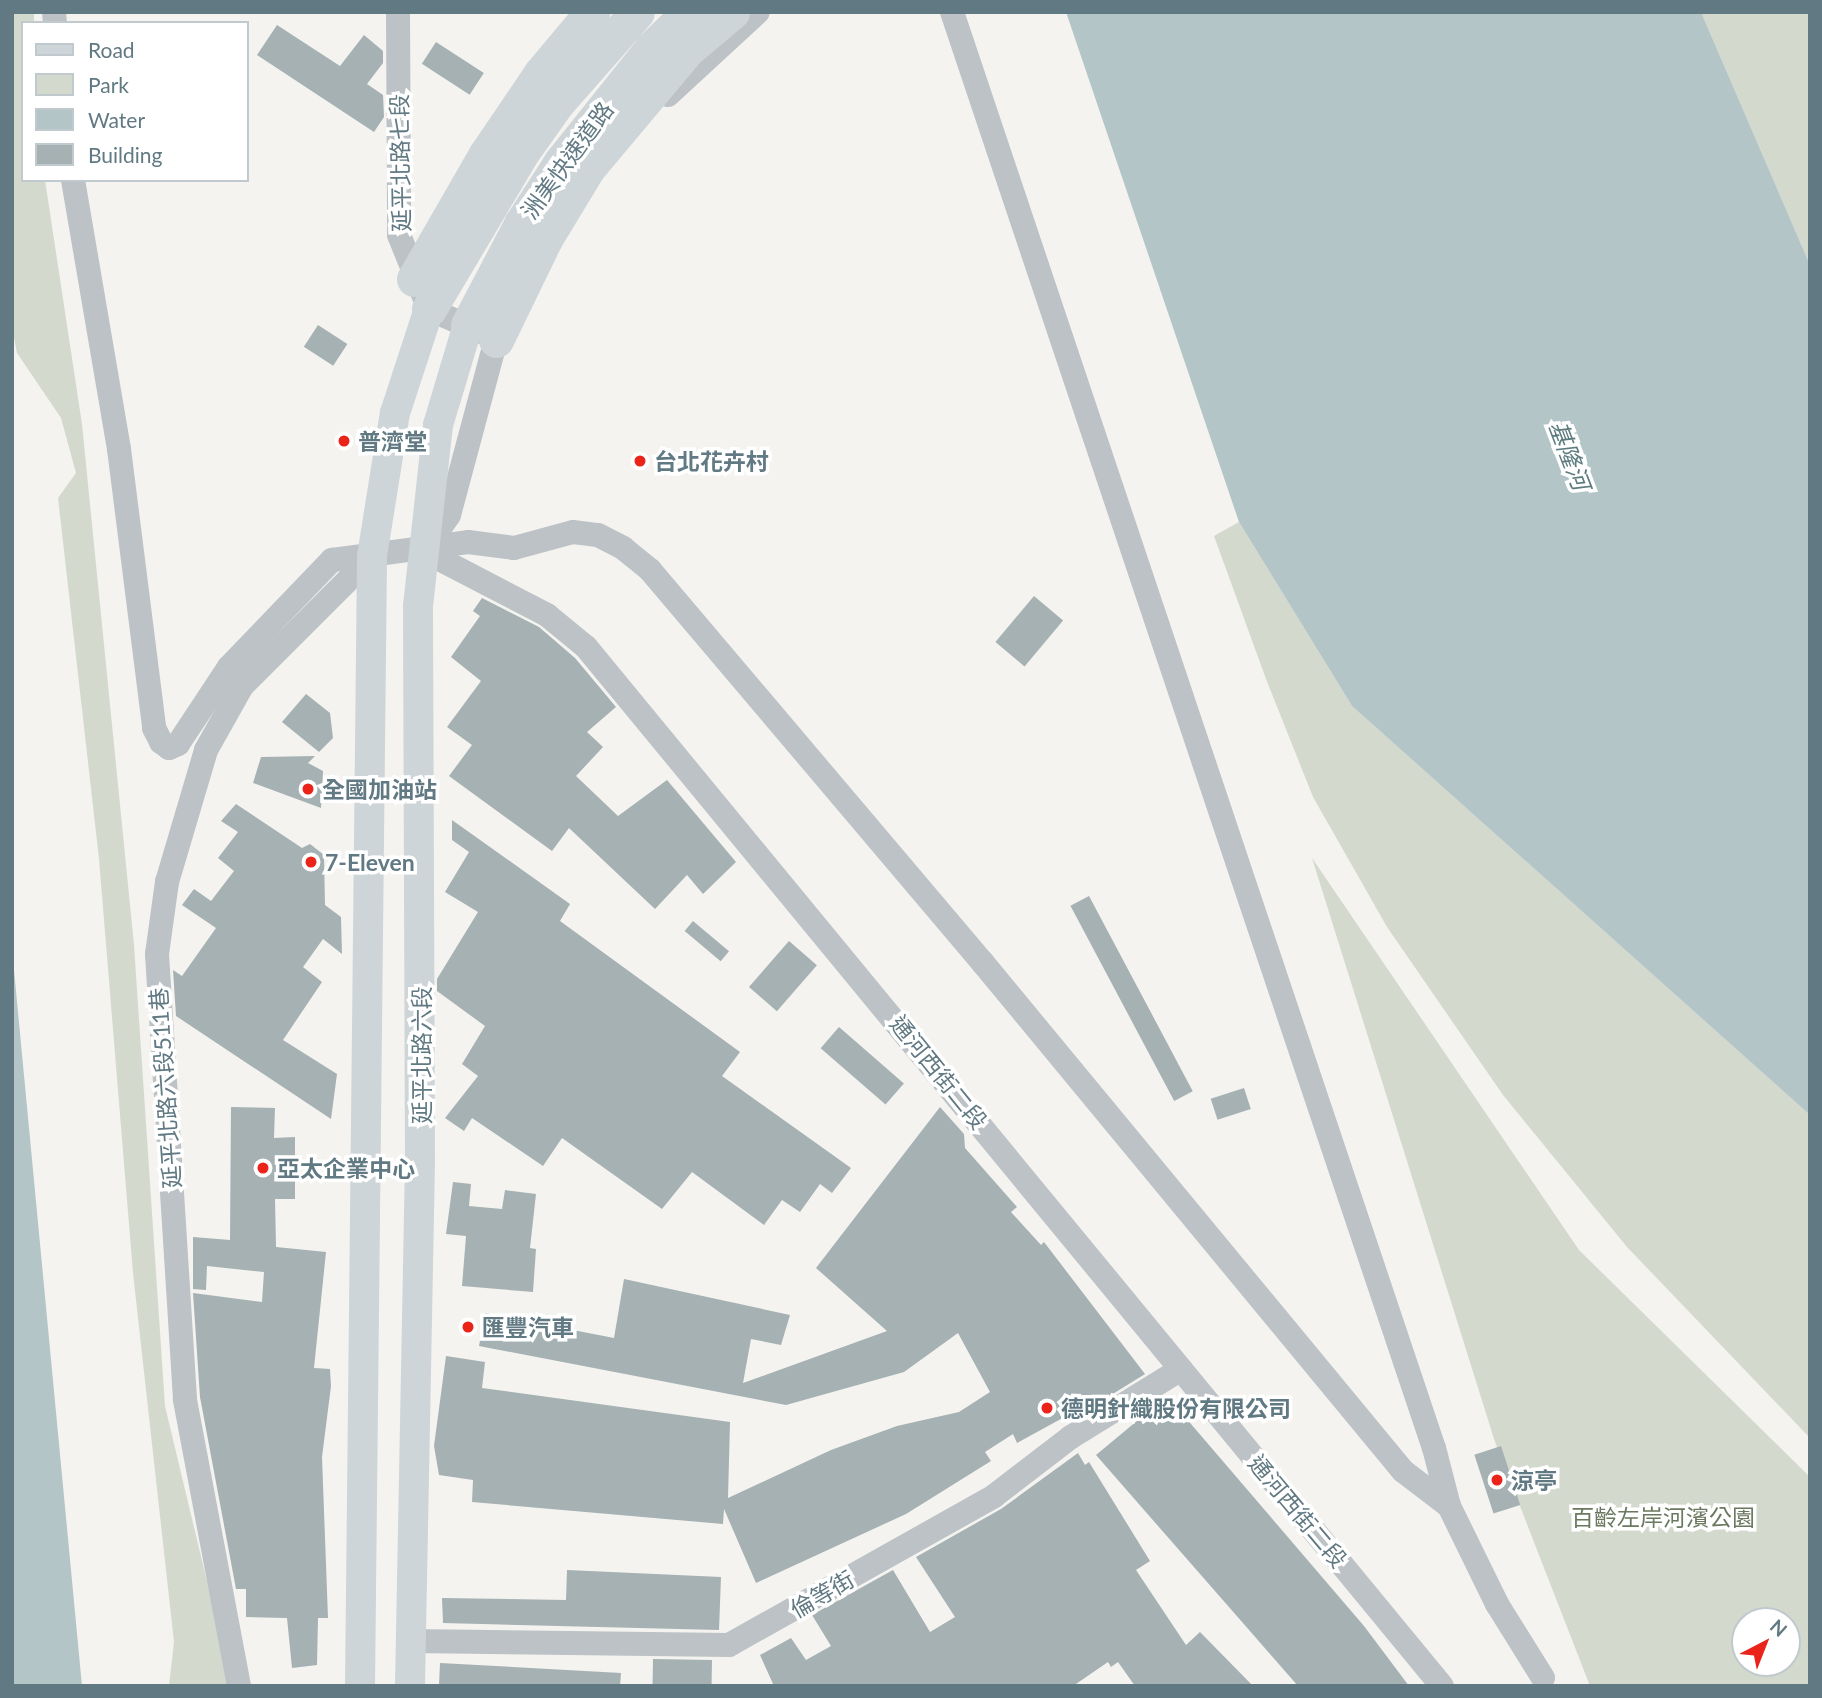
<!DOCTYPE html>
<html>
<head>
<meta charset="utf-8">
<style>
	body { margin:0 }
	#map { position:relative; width:1822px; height:1698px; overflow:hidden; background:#f4f3ef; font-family:Lato,"Noto Sans TC",sans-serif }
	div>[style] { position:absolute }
	.green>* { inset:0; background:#d4d9ce }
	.water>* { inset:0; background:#b3c5c6 }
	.building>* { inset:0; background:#a5b1b3; transform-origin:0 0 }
	.minor>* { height:24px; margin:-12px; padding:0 12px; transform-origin:12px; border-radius:12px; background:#bcc2c5 }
	.major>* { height:30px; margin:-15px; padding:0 15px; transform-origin:15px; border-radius:15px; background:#cdd5d8 }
	.highway>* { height:35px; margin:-17.5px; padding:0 17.5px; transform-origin:17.5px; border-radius:17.5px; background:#cdd5d8 }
	.dots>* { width:19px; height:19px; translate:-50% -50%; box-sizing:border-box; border:4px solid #fff; border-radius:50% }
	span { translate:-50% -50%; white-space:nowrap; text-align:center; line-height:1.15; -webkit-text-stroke:7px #fff; paint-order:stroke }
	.street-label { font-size:23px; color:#617982 }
	.poi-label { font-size:23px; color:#617982; font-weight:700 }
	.left { translate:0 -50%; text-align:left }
	.park-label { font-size:23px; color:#6a7960 }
	.water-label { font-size:24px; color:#5d7c7f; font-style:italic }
	.frame { position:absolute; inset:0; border:14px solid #617982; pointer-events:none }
	.legend { position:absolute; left:21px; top:21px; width:228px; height:161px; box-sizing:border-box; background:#fff; border:2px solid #c0c9cd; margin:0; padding:9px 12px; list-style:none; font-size:21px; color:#617982 }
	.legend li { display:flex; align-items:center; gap:14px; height:35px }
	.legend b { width:35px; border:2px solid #c0c9cd }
	.north { position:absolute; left:1731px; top:1607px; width:70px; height:70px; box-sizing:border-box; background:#fff; border:2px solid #c0c9cd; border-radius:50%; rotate:42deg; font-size:19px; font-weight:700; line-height:28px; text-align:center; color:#617982 }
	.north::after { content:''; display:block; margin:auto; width:24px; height:32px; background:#ea2419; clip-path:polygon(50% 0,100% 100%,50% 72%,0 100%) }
</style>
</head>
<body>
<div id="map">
	<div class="green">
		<div style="clip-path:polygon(12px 12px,34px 12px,34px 23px,23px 23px,23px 180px,45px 180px,82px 424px,134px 945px,165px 1406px,232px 1686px,169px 1686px,174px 1642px,133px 1273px,99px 859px,58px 498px,76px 473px,61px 418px,17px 353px,12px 327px)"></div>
		<div style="clip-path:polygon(1701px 12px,1810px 12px,1810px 265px)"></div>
		<div style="clip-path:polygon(1239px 522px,1352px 706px,1810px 1115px,1810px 1438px,1627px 1247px,1503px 1095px,1387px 927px,1313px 797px,1266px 679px,1214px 536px)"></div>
		<div style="clip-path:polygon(evenodd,1312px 858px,1579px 1250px,1810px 1477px,1810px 1686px,1590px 1686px,1495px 1442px,1312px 858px,1745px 1621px,1787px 1621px,1787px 1663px,1745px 1663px,1745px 1621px)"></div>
	</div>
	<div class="water">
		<div style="clip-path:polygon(1066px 12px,1701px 12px,1810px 265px,1810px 1115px,1352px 706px,1239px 522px)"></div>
		<div style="clip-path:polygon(12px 949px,82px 1686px,12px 1686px)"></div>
	</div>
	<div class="building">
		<div style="clip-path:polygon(277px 25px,340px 66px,364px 35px,383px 51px,383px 63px,367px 84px,383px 95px,384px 117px,374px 132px,257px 55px)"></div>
		<div style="left:436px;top:42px;width:57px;height:26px;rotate:33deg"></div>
		<div style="left:318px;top:325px;width:35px;height:26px;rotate:33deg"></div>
		<div style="left:1034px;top:596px;width:38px;height:60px;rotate:40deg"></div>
		<div style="clip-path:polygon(482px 598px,539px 627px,575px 658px,616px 707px,587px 732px,603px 747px,576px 776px,618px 816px,667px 780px,736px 862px,703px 894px,687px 875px,655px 909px,569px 828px,552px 851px,449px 776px,472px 745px,447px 727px,481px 681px,451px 657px,480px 616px,473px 611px)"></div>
		<div style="clip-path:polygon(306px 694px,330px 713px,333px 738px,319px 752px,282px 722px)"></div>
		<div style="clip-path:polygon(315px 756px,308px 763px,323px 771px,321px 808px,253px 783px,261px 757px)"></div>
		<div style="clip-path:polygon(236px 804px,302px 848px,310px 844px,324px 855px,325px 905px,341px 917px,342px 954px,323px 939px,303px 967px,322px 982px,283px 1040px,337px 1074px,331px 1119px,176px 1016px,173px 970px,182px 976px,216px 928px,182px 905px,194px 889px,211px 901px,234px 871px,218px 858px,238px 832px,221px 821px)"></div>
		<div style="clip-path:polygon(452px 820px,570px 904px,560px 921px,740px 1052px,722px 1076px,851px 1168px,832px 1193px,820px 1184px,800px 1212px,782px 1200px,764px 1225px,692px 1172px,662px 1209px,562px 1138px,543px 1166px,472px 1118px,464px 1131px,445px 1118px,478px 1076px,462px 1064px,485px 1026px,437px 991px,437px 979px,478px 912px,445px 892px,469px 852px,452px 840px)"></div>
		<div style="left:1089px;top:896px;width:221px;height:21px;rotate:62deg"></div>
		<div style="left:693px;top:921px;width:47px;height:13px;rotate:40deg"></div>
		<div style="left:789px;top:941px;width:37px;height:61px;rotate:41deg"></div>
		<div style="left:839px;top:1027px;width:86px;height:28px;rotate:41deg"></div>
		<div style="left:1244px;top:1088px;width:22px;height:35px;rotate:72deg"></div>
		<div style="clip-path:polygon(231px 1107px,275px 1108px,274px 1138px,295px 1137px,295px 1199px,275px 1199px,276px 1247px,326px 1252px,314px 1368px,330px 1369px,331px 1386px,322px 1457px,328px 1618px,318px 1618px,317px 1665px,292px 1668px,287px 1618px,246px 1617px,246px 1589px,236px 1589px,200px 1397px,193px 1293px,262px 1302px,264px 1272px,207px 1266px,206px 1290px,193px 1289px,193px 1237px,230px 1240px)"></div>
		<div style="clip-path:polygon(940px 1107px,964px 1134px,965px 1148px,1017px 1207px,1011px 1212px,1041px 1245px,1044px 1242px,1145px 1374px,1090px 1408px,1088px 1404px,1017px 1443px,1013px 1434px,985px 1452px,991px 1461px,906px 1514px,756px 1583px,724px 1509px,723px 1524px,472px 1502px,473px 1480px,439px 1475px,434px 1446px,446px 1356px,485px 1362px,482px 1388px,730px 1422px,728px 1498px,831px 1450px,897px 1426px,959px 1412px,990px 1392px,958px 1333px,904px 1372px,786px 1405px,479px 1346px,485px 1313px,614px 1338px,624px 1279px,790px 1315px,781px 1345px,751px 1339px,743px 1383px,887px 1331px,816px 1268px)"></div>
		<div style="clip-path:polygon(453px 1182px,471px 1184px,469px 1206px,502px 1209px,505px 1190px,536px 1194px,530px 1248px,536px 1249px,533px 1292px,462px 1286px,466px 1236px,446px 1234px)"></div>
		<div style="clip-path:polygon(1167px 1396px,1364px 1626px,1409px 1686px,1298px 1686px,1096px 1455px)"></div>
		<div style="left:1501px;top:1446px;width:62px;height:28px;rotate:72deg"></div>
		<div style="clip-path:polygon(1078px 1453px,1085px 1465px,1089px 1462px,1150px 1561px,1136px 1570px,1186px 1645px,1200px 1632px,1253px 1686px,1135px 1686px,1118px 1662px,1111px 1667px,1108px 1662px,1073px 1686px,774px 1686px,760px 1655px,791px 1638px,806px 1660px,831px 1646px,812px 1615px,893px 1570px,930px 1632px,955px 1617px,916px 1557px,1001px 1509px)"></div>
		<div style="clip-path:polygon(567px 1570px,721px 1577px,719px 1630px,443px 1623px,442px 1598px,566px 1600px)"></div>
		<div style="left:653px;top:1659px;width:59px;height:27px;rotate:1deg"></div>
		<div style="clip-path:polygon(440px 1663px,621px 1673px,620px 1686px,439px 1686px)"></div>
	</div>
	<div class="minor">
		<div style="left:54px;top:12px;width:11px;rotate:85deg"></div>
		<div style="left:398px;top:12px;width:223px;rotate:89.7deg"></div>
		<div style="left:399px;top:235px;width:80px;rotate:67.9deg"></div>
		<div style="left:429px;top:309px;width:57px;rotate:23.9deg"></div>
		<div style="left:952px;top:12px;width:1515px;rotate:71.45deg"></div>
		<div style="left:1434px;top:1448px;width:60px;rotate:75.5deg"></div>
		<div style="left:668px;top:95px;width:122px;rotate:-42.7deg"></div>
		<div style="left:73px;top:180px;width:273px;rotate:80.3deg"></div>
		<div style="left:119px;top:449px;width:281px;rotate:82.8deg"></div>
		<div style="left:154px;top:728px;width:16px;rotate:63deg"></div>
		<div style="left:161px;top:742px;width:10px;rotate:37deg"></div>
		<div style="left:169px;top:748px;width:10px;rotate:-24deg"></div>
		<div style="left:178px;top:744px;width:92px;rotate:-56.5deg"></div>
		<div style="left:229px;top:667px;width:149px;rotate:-46.1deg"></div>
		<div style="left:332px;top:560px;width:137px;rotate:-7.5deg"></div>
		<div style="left:468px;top:542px;width:46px;rotate:7.4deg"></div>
		<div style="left:514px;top:548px;width:61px;rotate:-15.2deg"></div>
		<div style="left:573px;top:532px;width:25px;rotate:7deg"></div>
		<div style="left:598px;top:535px;width:28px;rotate:27deg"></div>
		<div style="left:623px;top:548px;width:35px;rotate:39deg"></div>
		<div style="left:650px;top:570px;width:515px;rotate:49.72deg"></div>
		<div style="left:983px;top:963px;width:659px;rotate:50.42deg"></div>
		<div style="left:1403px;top:1471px;width:58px;rotate:37.3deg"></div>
		<div style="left:1449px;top:1506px;width:109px;rotate:63.9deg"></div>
		<div style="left:1497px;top:1604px;width:87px;rotate:58.1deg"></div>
		<div style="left:424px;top:551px;width:139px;rotate:27.5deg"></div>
		<div style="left:547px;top:615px;width:50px;rotate:39.4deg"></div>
		<div style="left:586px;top:647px;width:1346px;rotate:50.52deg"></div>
		<div style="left:424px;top:551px;width:44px;rotate:-55.2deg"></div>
		<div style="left:449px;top:515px;width:181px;rotate:-75deg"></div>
		<div style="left:496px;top:340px;width:16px;rotate:-43deg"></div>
		<div style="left:410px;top:1641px;width:319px;rotate:0.7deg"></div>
		<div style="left:729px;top:1645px;width:304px;rotate:-29.3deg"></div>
		<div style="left:994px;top:1496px;width:97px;rotate:-37.5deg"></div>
		<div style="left:1071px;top:1437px;width:129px;rotate:-31.7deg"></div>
		<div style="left:239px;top:1686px;width:292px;rotate:-100.7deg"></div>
		<div style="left:185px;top:1399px;width:446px;rotate:-93.6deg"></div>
		<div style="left:157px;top:954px;width:73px;rotate:-82.1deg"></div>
		<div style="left:167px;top:882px;width:138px;rotate:-73.5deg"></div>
		<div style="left:206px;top:750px;width:73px;rotate:-60.6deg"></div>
		<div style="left:242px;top:686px;width:184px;rotate:-45deg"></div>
	</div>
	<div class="major">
		<div style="left:360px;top:1686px;width:1130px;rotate:-89.39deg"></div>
		<div style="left:372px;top:556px;width:145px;rotate:-80.9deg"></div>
		<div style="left:395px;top:413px;width:109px;rotate:-71.9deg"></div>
		<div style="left:410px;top:1686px;width:527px;rotate:-88.91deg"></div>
		<div style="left:420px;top:1159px;width:553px;rotate:-90.21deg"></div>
		<div style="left:418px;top:606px;width:182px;rotate:-83.7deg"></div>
		<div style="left:438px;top:425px;width:104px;rotate:-73.3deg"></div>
	</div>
	<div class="highway">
		<div style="left:414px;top:279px;width:144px;rotate:-60.1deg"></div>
		<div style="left:486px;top:154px;width:98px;rotate:-55.8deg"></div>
		<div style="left:541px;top:73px;width:80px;rotate:-50.1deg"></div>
		<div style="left:429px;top:309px;width:184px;rotate:-59.3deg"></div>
		<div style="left:523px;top:151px;width:59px;rotate:-54.7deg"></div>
		<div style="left:557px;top:103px;width:121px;rotate:-48.7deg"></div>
		<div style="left:468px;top:325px;width:114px;rotate:-62.3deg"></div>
		<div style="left:521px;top:224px;width:74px;rotate:-57.2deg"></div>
		<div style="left:561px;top:162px;width:146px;rotate:-51.4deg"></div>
		<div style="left:652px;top:48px;width:52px;rotate:-44.2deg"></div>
		<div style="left:496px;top:340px;width:112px;rotate:-64.1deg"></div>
		<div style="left:545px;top:239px;width:83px;rotate:-58.8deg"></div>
		<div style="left:588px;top:168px;width:154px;rotate:-50deg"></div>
		<div style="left:687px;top:50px;width:59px;rotate:-40.2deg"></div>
	</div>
	<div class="dots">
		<div style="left:344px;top:441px;background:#ea2419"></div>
		<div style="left:640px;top:461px;background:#ea2419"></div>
		<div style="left:308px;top:789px;background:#ea2419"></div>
		<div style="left:311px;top:862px;background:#ea2419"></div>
		<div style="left:263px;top:1168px;background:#ea2419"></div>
		<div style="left:468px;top:1327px;background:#ea2419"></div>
		<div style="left:1047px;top:1408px;background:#ea2419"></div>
		<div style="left:1497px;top:1480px;background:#ea2419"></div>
	</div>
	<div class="street-label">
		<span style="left:567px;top:160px;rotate:-54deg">洲美快速道路</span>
		<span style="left:400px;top:163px;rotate:-91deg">延平北路七段</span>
		<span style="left:421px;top:1055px;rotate:-90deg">延平北路六段</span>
		<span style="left:939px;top:1072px;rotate:51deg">通河西街二段</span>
		<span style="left:165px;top:1088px;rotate:-94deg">延平北路六段511巷</span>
		<span style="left:1298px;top:1511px;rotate:50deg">通河西街二段</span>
		<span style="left:822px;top:1594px;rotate:-30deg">倫等街</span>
	</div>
	<div class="poi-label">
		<span class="left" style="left:358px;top:441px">普濟堂</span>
		<span class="left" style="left:654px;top:461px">台北花卉村</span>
		<span class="left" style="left:322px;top:789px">全國加油站</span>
		<span class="left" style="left:325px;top:862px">7-Eleven</span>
		<span class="left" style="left:277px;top:1168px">亞太企業中心</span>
		<span class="left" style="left:482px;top:1327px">匯豐汽車</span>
		<span class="left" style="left:1061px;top:1408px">德明針織股份有限公司</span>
		<span class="left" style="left:1511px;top:1480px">涼亭</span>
	</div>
	<div class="park-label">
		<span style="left:1663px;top:1517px">百齡左岸河濱公園</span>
	</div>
	<div class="water-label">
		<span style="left:1570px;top:455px;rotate:69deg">基隆河</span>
	</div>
	<div class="frame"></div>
	<ul class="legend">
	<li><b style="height:9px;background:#cdd5d8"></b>Road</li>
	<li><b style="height:19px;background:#d4d9ce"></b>Park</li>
	<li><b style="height:19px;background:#b3c5c6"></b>Water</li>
	<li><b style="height:19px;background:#a5b1b3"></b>Building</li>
	</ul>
	<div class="north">N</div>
</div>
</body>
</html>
